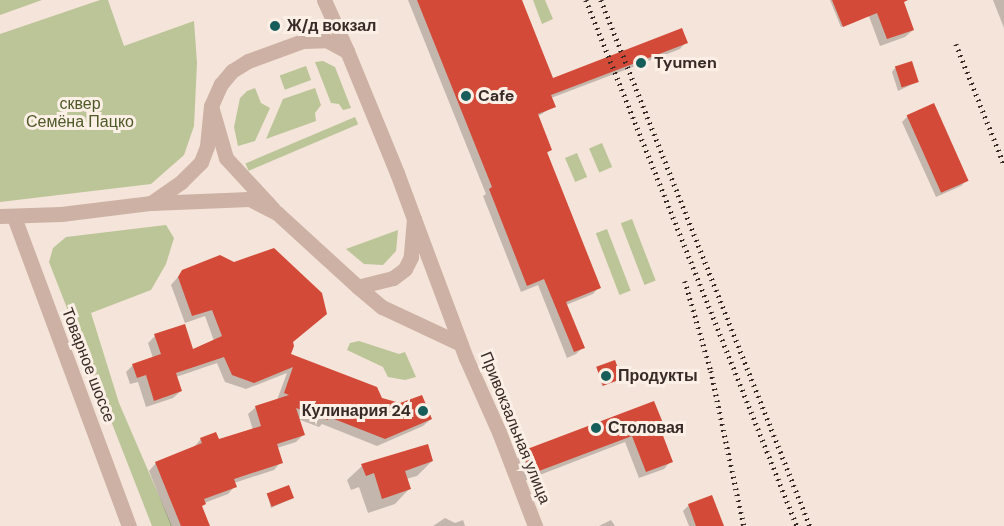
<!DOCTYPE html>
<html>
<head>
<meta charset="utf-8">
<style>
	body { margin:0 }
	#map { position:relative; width:1004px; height:526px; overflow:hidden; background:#f4e4d9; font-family:"DM Sans",sans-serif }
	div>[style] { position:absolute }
	.green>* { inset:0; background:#bbc597; transform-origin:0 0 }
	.shadow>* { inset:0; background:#0003 }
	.building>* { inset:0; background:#d34a38; transform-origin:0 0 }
	.minor>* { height:15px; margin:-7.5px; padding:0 7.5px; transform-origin:7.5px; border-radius:7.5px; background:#cdb1a4 }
	.tertiary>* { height:15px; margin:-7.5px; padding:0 7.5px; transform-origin:7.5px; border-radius:7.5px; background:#cdb1a4 }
	.rail>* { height:4.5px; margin-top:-2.25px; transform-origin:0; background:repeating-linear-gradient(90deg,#382a26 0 1.5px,transparent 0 6px) }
	.dots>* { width:16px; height:16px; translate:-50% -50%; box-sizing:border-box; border:3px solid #fbefe6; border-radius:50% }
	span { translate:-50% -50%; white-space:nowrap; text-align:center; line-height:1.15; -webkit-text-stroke:6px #fbefe6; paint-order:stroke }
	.poi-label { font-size:16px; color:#382a26; font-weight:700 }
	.left { translate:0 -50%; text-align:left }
	.right { translate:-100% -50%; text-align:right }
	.park-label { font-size:16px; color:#4d5927 }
	.street-label { font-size:16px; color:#382a26 }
</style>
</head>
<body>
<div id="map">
	<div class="green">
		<div style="clip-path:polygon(0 0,42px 0,0 15px)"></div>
		<div style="clip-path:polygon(100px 0,108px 0,124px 46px,194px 21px,197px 63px,194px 126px,184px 155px,151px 184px,0 202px,0 34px)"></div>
		<div style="clip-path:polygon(533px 0,545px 0,553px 19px,542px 24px)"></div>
		<div style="clip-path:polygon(323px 61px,335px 67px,351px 108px,343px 110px,339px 104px,331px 103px,315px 62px)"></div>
		<div style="left:306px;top:66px;width:15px;height:28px;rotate:70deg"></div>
		<div style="clip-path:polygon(255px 88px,261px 103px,270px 108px,255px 141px,238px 146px,234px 127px,240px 98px,247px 91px)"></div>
		<div style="clip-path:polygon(315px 88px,321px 105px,315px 113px,316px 121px,266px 139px,283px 99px)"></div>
		<div style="left:355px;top:117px;width:8px;height:119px;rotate:67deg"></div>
		<div style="left:602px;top:143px;width:26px;height:14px;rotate:67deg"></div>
		<div style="left:577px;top:153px;width:26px;height:13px;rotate:67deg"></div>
		<div style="left:632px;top:219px;width:66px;height:12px;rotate:69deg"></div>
		<div style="clip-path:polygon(166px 225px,174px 238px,166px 264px,151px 290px,91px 313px,119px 403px,172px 526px,152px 526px,49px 262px,53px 248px,66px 237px)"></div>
		<div style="left:607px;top:229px;width:66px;height:12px;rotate:69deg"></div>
		<div style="clip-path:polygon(398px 230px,396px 251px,383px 265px,364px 264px,346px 249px)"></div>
		<div style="clip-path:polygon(359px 341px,399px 354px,405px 352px,416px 377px,405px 380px,388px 377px,383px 367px,347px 350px,350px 343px)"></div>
	</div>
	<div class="shadow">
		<div style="clip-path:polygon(408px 0,520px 0,552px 80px,686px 42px,680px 49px,551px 98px,554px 106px,537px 117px,551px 150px,546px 154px,599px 287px,593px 294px,566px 305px,583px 347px,576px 354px,567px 358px,538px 285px,521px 292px,483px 196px,486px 194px)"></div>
		<div style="clip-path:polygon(830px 0,848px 0,855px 22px,841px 27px)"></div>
		<div style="clip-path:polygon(863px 0,901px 0,913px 30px,905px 37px,880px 46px)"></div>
		<div style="clip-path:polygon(993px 0,1004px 0,1004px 28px)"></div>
		<div style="clip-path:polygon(895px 68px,917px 82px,898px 91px,892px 72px)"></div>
		<div style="clip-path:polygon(908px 116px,967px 180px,961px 186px,936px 197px,902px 122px)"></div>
		<div style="clip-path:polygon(183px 271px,291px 343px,289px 355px,381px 399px,431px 419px,423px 426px,377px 446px,322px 424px,319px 427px,298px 419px,304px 434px,296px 442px,277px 448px,281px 462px,274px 470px,234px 483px,235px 486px,228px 494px,204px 503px,201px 507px,208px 526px,171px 526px,149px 471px,156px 463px,194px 447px,201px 439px,218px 441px,253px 430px,248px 414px,256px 407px,277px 400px,287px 373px,246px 389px,225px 382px,217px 363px,176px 377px,181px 391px,173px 398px,146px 407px,138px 382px,130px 384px,126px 372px,133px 365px,153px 358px,148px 343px,155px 336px,192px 351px,214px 341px,205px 316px,185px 323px,171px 285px)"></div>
		<div style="clip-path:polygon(597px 368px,619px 380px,602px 386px)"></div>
		<div style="clip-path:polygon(661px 423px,658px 426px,671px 461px,664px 469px,639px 478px,625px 442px,524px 481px,516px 460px,523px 453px)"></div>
		<div style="clip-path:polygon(432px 461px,417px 476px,406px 479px,409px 489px,395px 504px,368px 513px,359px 487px,351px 490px,347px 480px,362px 466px)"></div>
		<div style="clip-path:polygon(268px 496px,293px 498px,271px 508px)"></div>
		<div style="clip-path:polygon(689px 505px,722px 526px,689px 526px,683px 511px)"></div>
		<div style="clip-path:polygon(445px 518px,455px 523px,463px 520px,465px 526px,433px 526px)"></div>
		<div style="clip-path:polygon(611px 520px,615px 526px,599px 526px)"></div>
	</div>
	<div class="building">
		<div style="clip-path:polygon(417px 0,522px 0,553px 78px,682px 28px,688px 43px,551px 95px,556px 107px,538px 114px,552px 150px,547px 152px,601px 288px,566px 302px,585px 348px,574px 352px,544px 279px,527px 286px,489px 189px,492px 187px)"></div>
		<div style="clip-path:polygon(832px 0,908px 0,904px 2px,914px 30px,887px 39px,877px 13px,843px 27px)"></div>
		<div style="left:912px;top:61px;width:22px;height:18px;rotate:72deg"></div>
		<div style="left:934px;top:103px;width:85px;height:30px;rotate:66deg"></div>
		<div style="clip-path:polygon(274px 248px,322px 293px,327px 314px,293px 342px,294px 346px,291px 354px,377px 387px,382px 398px,400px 403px,422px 395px,432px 419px,385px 439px,329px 417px,328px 420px,296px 408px,305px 435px,277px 444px,283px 463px,234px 479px,237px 487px,204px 499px,206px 504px,202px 506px,210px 526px,181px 526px,155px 462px,202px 443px,200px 438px,216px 432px,219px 439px,261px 426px,255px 406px,289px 395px,284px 393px,293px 367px,254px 383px,232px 375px,224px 357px,176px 373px,182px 391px,154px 401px,146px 375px,137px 378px,132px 364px,161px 354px,154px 334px,185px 324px,193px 349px,222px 336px,212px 310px,192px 316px,178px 277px,182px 270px,220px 255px,234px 262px)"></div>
		<div style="left:615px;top:360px;width:20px;height:20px;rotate:70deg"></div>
		<div style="clip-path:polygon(654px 401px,663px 423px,659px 425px,673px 462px,646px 472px,632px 436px,531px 474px,522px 451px)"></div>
		<div style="clip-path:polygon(428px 444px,433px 461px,405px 471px,411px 489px,382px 499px,374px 473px,366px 476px,361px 464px)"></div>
		<div style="left:289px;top:485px;width:14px;height:24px;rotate:69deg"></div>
		<div style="clip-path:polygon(712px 495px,724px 526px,696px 526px,688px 504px)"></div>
	</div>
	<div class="minor">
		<div style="left:324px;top:0;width:56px;rotate:65.7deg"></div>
		<div style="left:211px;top:106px;width:54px;rotate:73.9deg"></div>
		<div style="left:226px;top:158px;width:69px;rotate:47.3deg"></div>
		<div style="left:414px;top:219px;width:148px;rotate:69.5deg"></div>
		<div style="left:466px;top:358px;width:81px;rotate:66deg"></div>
		<div style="left:499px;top:432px;width:101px;rotate:69deg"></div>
		<div style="left:358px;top:287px;width:31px;rotate:40deg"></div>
		<div style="left:382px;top:307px;width:87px;rotate:25.1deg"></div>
	</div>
	<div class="tertiary">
		<div style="left:0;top:216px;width:61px;rotate:-1.9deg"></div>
		<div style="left:61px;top:214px;width:91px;rotate:-7deg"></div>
		<div style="left:151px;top:203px;width:37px;rotate:-35deg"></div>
		<div style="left:181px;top:182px;width:28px;rotate:-45deg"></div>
		<div style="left:201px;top:162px;width:17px;rotate:-69deg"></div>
		<div style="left:207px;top:146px;width:40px;rotate:-84.3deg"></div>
		<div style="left:211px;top:106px;width:24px;rotate:-66deg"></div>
		<div style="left:221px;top:84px;width:17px;rotate:-50deg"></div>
		<div style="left:232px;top:71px;width:19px;rotate:-32deg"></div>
		<div style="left:248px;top:61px;width:59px;rotate:-20deg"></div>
		<div style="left:303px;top:41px;width:23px;rotate:-2deg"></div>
		<div style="left:326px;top:40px;width:24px;rotate:28deg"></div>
		<div style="left:347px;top:51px;width:132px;rotate:67.7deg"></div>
		<div style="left:397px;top:173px;width:49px;rotate:69.7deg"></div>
		<div style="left:414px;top:219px;width:38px;rotate:95deg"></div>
		<div style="left:411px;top:257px;width:13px;rotate:117deg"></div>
		<div style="left:405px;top:269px;width:15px;rotate:143deg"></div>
		<div style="left:393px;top:278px;width:36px;rotate:166deg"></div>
		<div style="left:358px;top:287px;width:110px;rotate:-137.6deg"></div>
		<div style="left:277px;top:213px;width:31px;rotate:-153deg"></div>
		<div style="left:249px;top:199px;width:98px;rotate:177.7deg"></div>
		<div style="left:14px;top:217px;width:330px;rotate:69.6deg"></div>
	</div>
	<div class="rail">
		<div style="left:586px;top:0;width:567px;rotate:68.14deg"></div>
		<div style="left:601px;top:0;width:566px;rotate:68.33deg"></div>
		<div style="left:956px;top:44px;width:129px;rotate:68.2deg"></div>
		<div style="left:685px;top:281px;width:94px;rotate:73.9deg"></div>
		<div style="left:711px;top:371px;width:158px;rotate:78deg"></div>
	</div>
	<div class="dots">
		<div style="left:275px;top:26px;background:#175e5a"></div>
		<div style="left:641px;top:63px;background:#175e5a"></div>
		<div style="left:466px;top:96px;background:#175e5a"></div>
		<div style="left:606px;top:376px;background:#175e5a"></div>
		<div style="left:423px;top:411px;background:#175e5a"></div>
		<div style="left:596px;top:428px;background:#175e5a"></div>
	</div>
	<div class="poi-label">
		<span class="left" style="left:287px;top:26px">Ж/д вокзал</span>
		<span class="left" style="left:654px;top:63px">Tyumen</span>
		<span class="left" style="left:478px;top:96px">Cafe</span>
		<span class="left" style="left:618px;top:376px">Продукты</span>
		<span class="right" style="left:411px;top:411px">Кулинария 24</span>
		<span class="left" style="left:608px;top:428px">Столовая</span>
	</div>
	<div class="park-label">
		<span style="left:80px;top:113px">сквер<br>Семёна Пацко</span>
	</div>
	<div class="street-label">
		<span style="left:88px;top:365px;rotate:69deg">Товарное шоссе</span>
		<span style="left:515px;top:428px;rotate:68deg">Привокзальная улица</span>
	</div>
</div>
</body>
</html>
